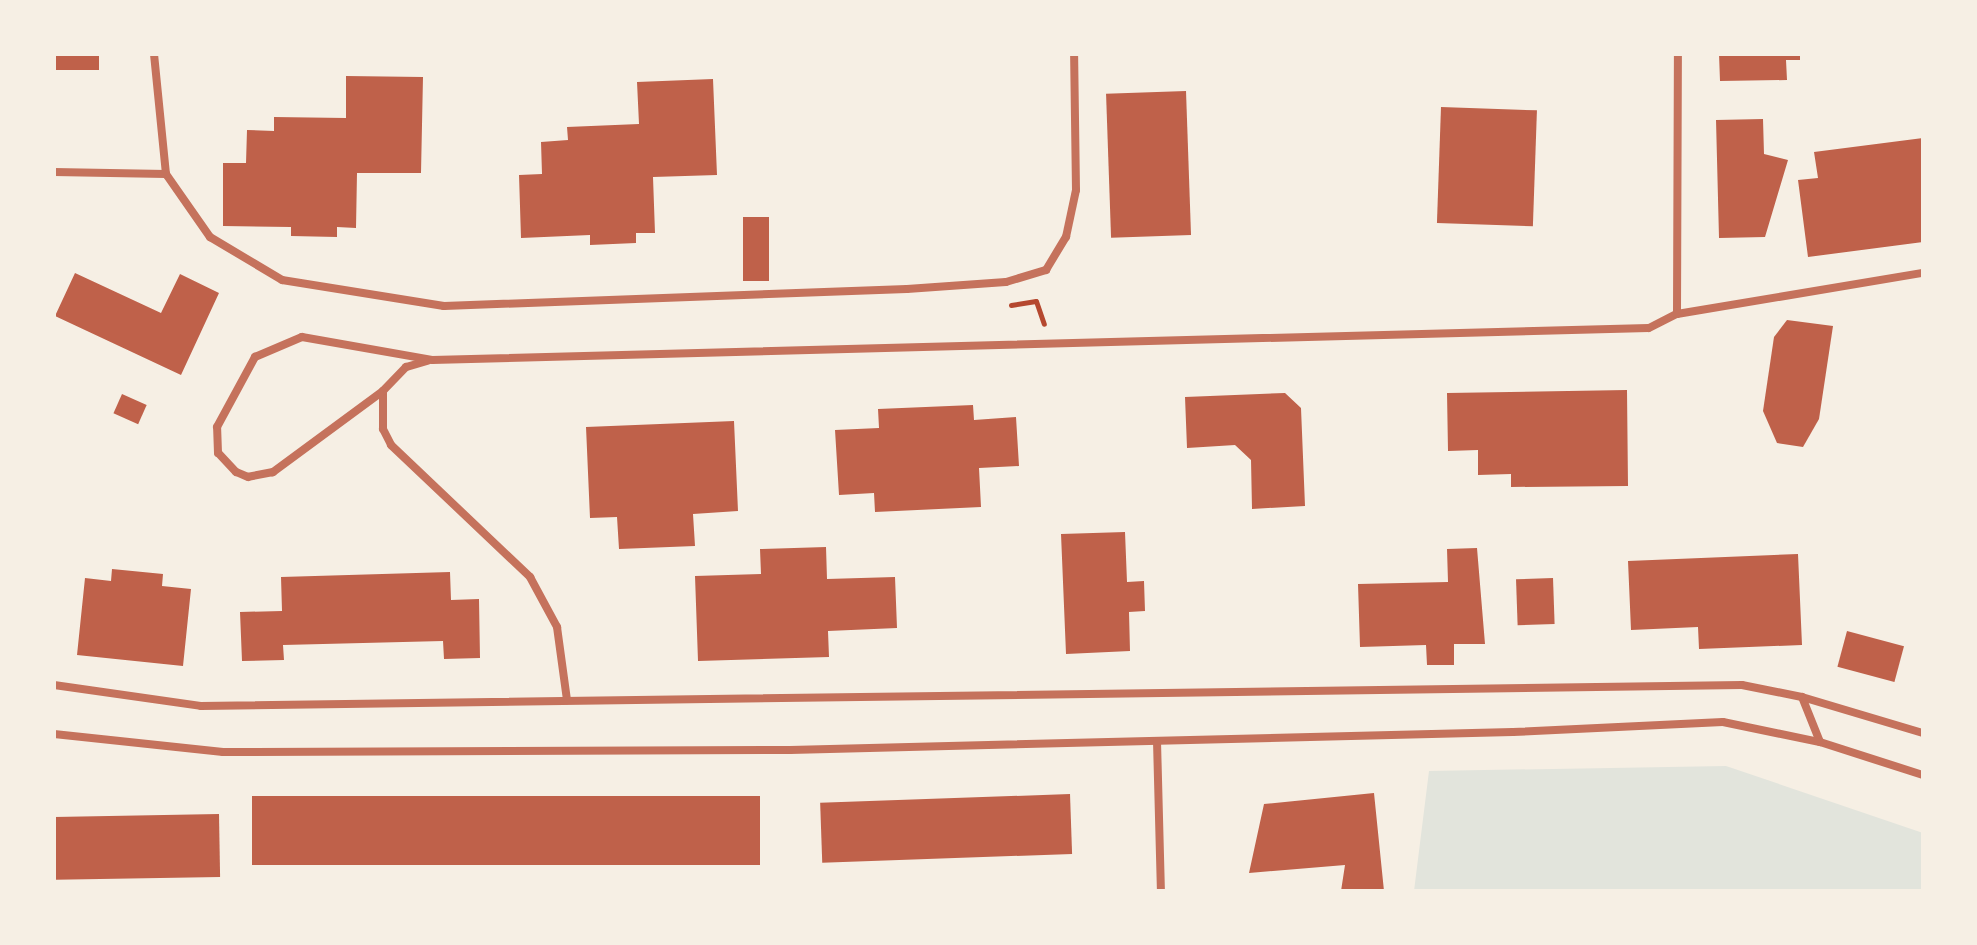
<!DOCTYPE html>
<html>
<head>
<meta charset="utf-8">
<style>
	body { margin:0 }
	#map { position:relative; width:1977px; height:945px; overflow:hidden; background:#f6efe4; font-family:"Noto Sans",sans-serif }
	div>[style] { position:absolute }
	.green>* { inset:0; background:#e2e4dc }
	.building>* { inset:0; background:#bf614a; transform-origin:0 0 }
	.path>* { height:5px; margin:-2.5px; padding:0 2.5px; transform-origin:2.5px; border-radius:2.5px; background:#b5482f }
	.minor>* { height:8px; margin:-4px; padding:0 4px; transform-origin:4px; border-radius:4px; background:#c5725c }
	span { translate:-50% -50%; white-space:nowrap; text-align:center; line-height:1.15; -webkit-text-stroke:6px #f6efe4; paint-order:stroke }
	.frame { position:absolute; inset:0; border:56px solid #f6efe4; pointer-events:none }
</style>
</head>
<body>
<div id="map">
	<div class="green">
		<div style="clip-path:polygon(1726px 766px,1923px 833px,1923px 891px,1414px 891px,1429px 771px)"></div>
	</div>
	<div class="building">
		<div style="left:54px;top:54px;width:45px;height:16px"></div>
		<div style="clip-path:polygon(1719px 54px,1800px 54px,1800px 60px,1786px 60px,1787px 80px,1720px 81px)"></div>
		<div style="clip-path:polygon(346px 76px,423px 77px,421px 173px,357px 173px,356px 228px,337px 227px,337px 237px,291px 236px,291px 227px,223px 226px,223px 163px,246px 163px,247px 130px,274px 131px,274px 117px,346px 118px)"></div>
		<div style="clip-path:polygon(713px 79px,717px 175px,653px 177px,655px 233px,636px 233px,636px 243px,590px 245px,590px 235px,521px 238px,519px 175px,542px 174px,541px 142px,568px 140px,567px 127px,639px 124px,637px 82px)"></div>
		<div style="left:1186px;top:91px;width:144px;height:80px;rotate:88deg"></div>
		<div style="left:1441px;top:107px;width:96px;height:116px;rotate:2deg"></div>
		<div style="clip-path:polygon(1763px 119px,1764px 154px,1788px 160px,1765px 237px,1719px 238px,1716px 120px)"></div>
		<div style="clip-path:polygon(1923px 138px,1923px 242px,1808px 257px,1798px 180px,1818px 178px,1814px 152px)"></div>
		<div style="left:743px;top:217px;width:26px;height:64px"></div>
		<div style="clip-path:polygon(75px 273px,161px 313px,180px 274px,219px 293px,181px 375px,55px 316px)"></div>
		<div style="clip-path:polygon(1787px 320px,1833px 326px,1819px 419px,1803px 447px,1777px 443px,1763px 411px,1774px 337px)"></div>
		<div style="clip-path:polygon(1627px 390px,1628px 486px,1511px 487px,1511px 474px,1478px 475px,1478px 450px,1448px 451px,1447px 393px)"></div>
		<div style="clip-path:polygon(1285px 393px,1301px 408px,1305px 506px,1252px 509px,1251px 460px,1235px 445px,1187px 448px,1185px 397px)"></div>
		<div style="left:122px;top:394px;width:27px;height:21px;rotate:24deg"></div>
		<div style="clip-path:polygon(973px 405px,974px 420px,1016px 417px,1019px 466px,979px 468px,981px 507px,875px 512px,874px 493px,839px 495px,835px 430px,879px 428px,878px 409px)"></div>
		<div style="clip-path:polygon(734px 421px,738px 511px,693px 514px,695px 546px,619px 549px,617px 517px,590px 518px,586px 427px)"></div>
		<div style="clip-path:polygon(1125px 532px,1127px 582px,1144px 581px,1145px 611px,1129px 612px,1130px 651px,1066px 654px,1061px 534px)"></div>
		<div style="clip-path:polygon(826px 547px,827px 579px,895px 577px,897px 628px,828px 631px,829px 657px,698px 661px,695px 576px,761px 574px,760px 549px)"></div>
		<div style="clip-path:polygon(1477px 548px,1485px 644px,1454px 644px,1454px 665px,1427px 665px,1426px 645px,1360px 647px,1358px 584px,1448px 582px,1447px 549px)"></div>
		<div style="clip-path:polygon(1798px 554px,1802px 645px,1699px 649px,1698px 627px,1631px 630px,1628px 561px)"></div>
		<div style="clip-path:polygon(112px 569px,163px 574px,162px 586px,191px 589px,183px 666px,77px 655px,85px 578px,111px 581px)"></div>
		<div style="clip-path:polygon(450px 572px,451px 600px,479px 599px,480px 658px,444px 659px,443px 641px,283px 645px,284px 660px,242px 661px,240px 612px,282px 611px,281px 577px)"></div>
		<div style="left:1553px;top:578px;width:46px;height:37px;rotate:88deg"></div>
		<div style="left:1847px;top:631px;width:59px;height:37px;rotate:15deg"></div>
		<div style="clip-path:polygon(1374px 793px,1384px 891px,1341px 891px,1345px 865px,1249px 873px,1264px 804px)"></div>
		<div style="left:1070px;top:794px;width:60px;height:250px;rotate:88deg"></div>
		<div style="left:760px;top:796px;width:69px;height:508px;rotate:90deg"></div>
		<div style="left:219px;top:814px;width:63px;height:165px;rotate:89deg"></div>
	</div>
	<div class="path">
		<div style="left:1011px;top:305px;width:25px;rotate:-9deg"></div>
		<div style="left:1036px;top:301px;width:24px;rotate:71deg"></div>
	</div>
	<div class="minor">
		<div style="left:154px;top:54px;width:121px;rotate:84.3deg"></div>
		<div style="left:166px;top:174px;width:77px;rotate:55.1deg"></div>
		<div style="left:210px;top:237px;width:84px;rotate:30.8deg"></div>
		<div style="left:282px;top:280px;width:164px;rotate:9.1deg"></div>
		<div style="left:444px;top:306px;width:463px;rotate:-2.1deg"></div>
		<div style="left:907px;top:289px;width:99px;rotate:-4deg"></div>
		<div style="left:1006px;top:282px;width:42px;rotate:-16.7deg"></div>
		<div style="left:1046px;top:270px;width:39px;rotate:-59deg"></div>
		<div style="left:1066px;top:237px;width:48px;rotate:-78deg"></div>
		<div style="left:1076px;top:190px;width:136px;rotate:-90.8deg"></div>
		<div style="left:54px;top:172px;width:112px;rotate:1deg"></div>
		<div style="left:1677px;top:314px;width:260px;rotate:-89.8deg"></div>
		<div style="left:427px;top:361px;width:22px;rotate:164deg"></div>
		<div style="left:406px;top:367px;width:33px;rotate:134deg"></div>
		<div style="left:383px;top:391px;width:38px;rotate:90deg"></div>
		<div style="left:383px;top:429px;width:18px;rotate:63deg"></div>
		<div style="left:391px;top:445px;width:192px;rotate:43.5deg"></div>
		<div style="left:530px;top:577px;width:57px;rotate:61.6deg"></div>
		<div style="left:557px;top:627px;width:74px;rotate:82.2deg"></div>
		<div style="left:383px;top:391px;width:137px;rotate:143.6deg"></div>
		<div style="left:273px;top:472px;width:25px;rotate:169deg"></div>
		<div style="left:248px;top:477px;width:13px;rotate:-157deg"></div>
		<div style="left:236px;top:472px;width:26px;rotate:-133deg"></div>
		<div style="left:218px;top:453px;width:26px;rotate:-92deg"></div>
		<div style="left:217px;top:427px;width:80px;rotate:-61.5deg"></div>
		<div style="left:255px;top:357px;width:51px;rotate:-23.1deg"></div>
		<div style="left:302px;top:337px;width:132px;rotate:10deg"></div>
		<div style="left:432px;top:360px;width:1217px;rotate:-1.51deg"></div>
		<div style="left:1649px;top:328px;width:31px;rotate:-27deg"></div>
		<div style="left:1677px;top:314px;width:249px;rotate:-9.5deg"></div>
		<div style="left:54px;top:685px;width:148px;rotate:8.1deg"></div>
		<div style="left:201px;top:706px;width:1541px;rotate:-0.78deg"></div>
		<div style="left:1742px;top:685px;width:61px;rotate:11.3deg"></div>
		<div style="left:1802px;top:697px;width:48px;rotate:68.2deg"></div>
		<div style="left:1802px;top:697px;width:126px;rotate:16.6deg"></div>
		<div style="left:54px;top:734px;width:170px;rotate:6.1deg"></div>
		<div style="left:223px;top:752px;width:567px;rotate:-0.2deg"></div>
		<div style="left:790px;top:750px;width:723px;rotate:-1.43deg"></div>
		<div style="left:1513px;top:732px;width:210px;rotate:-2.7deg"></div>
		<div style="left:1723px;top:722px;width:99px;rotate:11.7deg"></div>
		<div style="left:1820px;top:742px;width:108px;rotate:17.8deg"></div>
		<div style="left:1157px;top:741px;width:150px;rotate:88.5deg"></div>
	</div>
	<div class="frame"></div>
</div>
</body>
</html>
